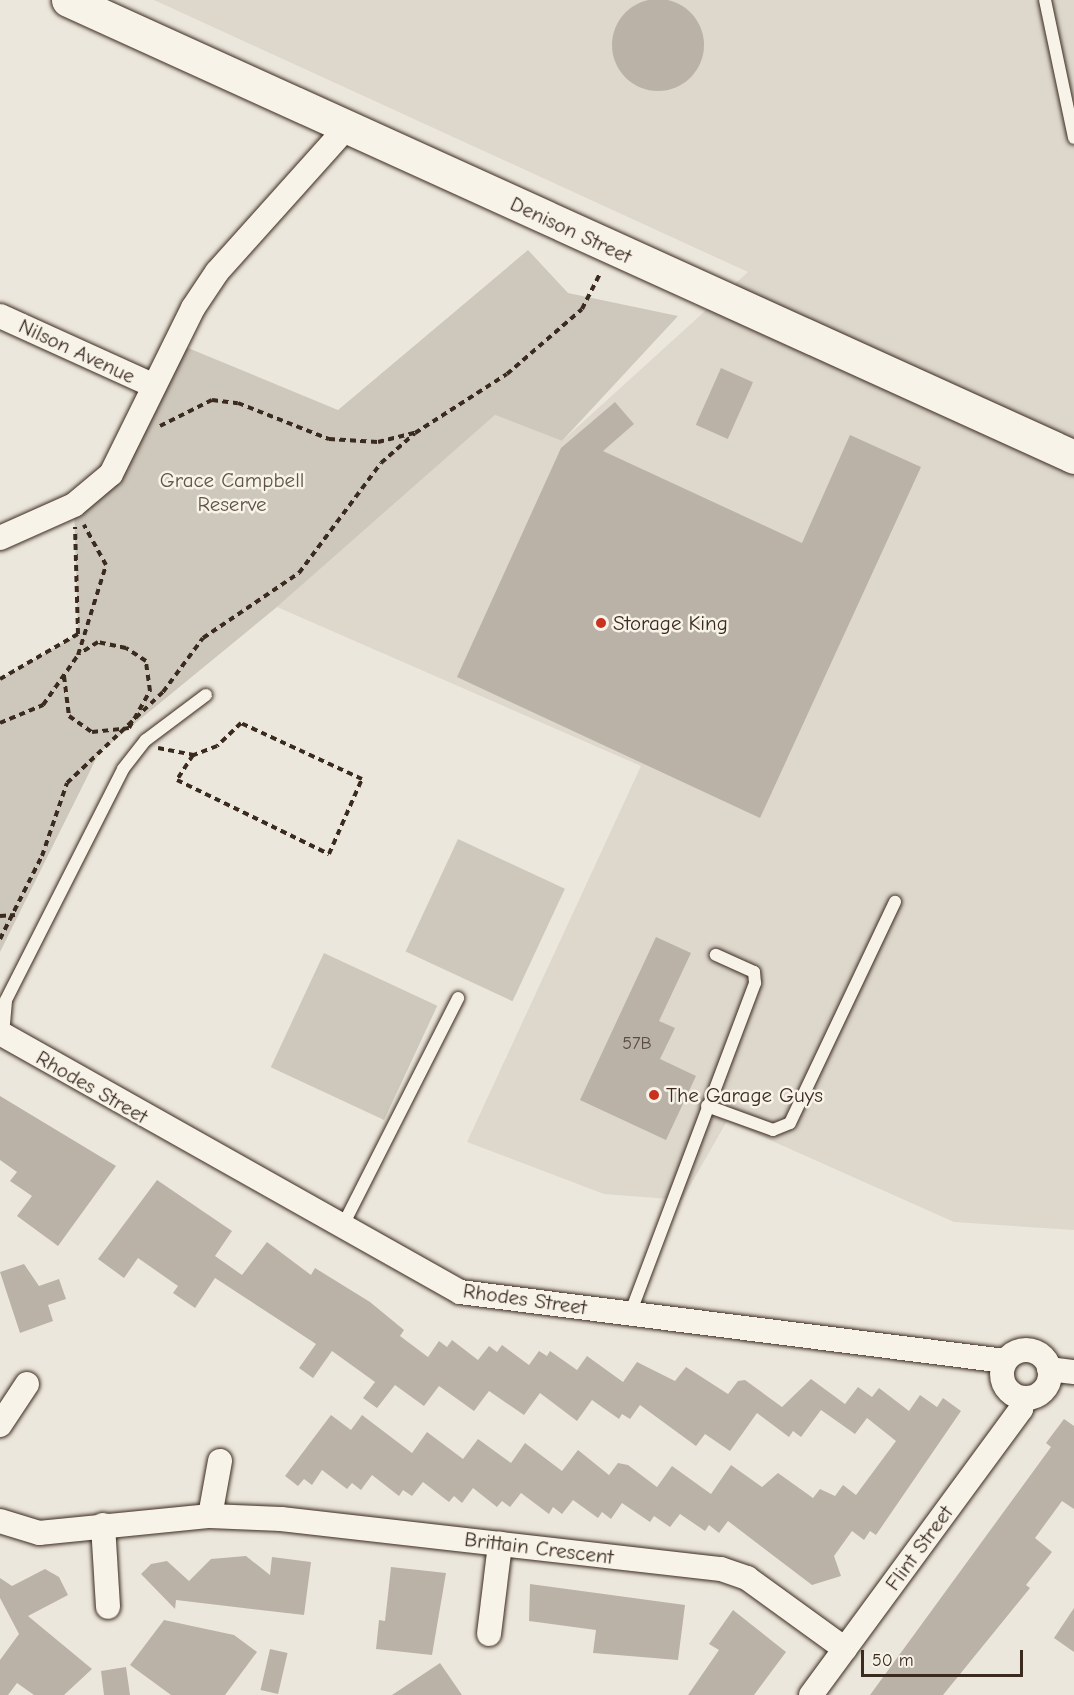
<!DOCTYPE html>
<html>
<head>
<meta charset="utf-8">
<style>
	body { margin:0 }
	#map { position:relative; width:1074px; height:1695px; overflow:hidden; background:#ece7dc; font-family:"Comic Neue",sans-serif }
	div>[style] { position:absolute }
	.built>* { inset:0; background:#ddd7cc }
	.green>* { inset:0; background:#cec8bc; transform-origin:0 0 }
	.building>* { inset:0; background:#bab2a7; transform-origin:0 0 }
	.round { border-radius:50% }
	.path>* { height:4px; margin-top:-2px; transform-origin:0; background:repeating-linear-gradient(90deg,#3b2a1e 0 6px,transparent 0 10.5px) }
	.roads { filter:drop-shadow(0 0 2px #3b2a1e) drop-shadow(0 0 2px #3b2a1e) }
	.lane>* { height:12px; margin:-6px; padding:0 6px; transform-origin:6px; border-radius:6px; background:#f7f3e8 }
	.street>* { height:24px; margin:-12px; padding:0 12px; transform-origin:12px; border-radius:12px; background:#f7f3e8 }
	.street>.ring { margin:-12px; padding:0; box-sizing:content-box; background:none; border:24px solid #f7f3e8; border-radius:50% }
	.primary>* { height:33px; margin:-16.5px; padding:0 16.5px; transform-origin:16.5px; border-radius:16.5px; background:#f7f3e8 }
	.dots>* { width:16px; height:16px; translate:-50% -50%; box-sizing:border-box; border:3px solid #f7f3e8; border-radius:50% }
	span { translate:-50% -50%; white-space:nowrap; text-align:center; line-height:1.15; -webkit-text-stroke:5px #f7f3e8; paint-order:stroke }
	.number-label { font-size:18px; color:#5b4c40 }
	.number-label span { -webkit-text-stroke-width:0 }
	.street-label { font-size:21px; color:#3b2a1e }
	.park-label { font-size:21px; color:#605246 }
	.poi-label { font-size:21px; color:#3b2a1e }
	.left { translate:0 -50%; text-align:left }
	.scale { position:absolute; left:861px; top:1650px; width:162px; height:27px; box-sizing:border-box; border:3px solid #3b2a1e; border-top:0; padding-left:8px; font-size:18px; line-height:21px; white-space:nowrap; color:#3b2a1e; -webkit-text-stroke:4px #f7f3e8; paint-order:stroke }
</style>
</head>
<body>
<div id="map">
	<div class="built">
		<div style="clip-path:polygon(154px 0,1074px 0,1074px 1230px,954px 1222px,727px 1121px,682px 1200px,604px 1194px,467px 1142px,641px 766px,277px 607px,495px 415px,562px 441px,748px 272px)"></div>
	</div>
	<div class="green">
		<div style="clip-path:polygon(528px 250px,568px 293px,678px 316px,562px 441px,495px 415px,277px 607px,99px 753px,0 952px,0 679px,78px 634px,74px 505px,111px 474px,176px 343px,338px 410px)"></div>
		<div style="left:458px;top:839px;width:118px;height:124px;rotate:25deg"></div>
		<div style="left:324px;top:953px;width:125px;height:126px;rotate:25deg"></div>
	</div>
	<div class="building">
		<div class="round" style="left:612px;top:-1px;width:92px;height:92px"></div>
		<div style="left:721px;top:368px;width:35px;height:62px;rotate:24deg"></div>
		<div style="clip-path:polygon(615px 402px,634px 424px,603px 451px,802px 543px,850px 435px,921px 467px,760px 818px,457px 677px,561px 448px)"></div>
		<div style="clip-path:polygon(656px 937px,691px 953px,659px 1021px,675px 1028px,660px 1059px,696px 1076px,666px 1140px,580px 1100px)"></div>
		<div style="clip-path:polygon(0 1096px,116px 1166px,58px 1246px,17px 1216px,32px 1196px,10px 1181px,17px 1172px,0 1160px)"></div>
		<div style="clip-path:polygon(157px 1180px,232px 1231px,215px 1256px,242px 1275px,267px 1242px,311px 1275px,315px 1268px,370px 1302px,404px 1330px,400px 1336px,428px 1357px,439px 1341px,447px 1347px,452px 1340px,478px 1360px,489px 1346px,497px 1352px,502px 1345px,529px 1365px,539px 1351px,547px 1356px,550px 1351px,577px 1370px,587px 1356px,623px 1382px,637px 1362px,675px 1381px,686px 1367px,728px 1394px,738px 1381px,745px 1380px,782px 1407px,811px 1379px,845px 1404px,858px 1387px,872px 1397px,879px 1388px,909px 1411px,920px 1395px,937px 1407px,943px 1398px,961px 1411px,876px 1535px,870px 1531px,864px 1540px,852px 1531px,834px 1556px,841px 1576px,812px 1585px,728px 1521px,719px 1533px,709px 1525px,705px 1531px,680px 1514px,670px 1527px,654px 1516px,650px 1522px,622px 1503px,611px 1519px,602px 1512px,598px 1518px,573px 1500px,562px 1514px,553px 1507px,549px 1514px,521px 1493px,510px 1507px,502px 1501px,497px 1507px,473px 1488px,462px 1503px,454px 1496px,449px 1502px,423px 1482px,412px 1496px,403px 1490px,399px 1496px,372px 1475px,361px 1490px,352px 1483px,347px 1489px,322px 1470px,312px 1485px,304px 1479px,298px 1486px,285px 1476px,331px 1415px,351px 1430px,362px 1415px,412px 1453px,427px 1432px,463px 1459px,478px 1439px,511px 1463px,525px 1443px,562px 1471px,578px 1450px,609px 1475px,618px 1463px,628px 1465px,657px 1487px,672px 1466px,711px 1494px,731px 1465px,762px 1487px,778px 1473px,813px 1498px,820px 1489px,835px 1496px,843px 1485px,856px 1495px,896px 1441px,867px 1418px,855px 1434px,821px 1410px,801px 1437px,793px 1431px,789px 1437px,757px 1413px,730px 1451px,705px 1434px,696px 1446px,640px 1405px,630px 1419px,622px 1414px,619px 1419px,592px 1400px,577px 1421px,540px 1393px,524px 1415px,489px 1391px,474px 1411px,439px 1386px,424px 1406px,395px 1385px,377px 1408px,363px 1398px,375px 1382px,332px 1351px,313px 1378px,299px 1368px,316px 1344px,215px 1278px,195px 1308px,173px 1293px,178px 1286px,138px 1258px,124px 1278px,98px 1259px)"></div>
		<div style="clip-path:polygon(24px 1264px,39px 1286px,59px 1279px,66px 1299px,48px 1305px,53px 1321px,20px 1333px,0 1272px)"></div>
		<div style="clip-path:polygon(1064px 1419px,1074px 1426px,1074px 1509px,1062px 1501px,1035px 1538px,1052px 1552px,1026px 1585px,1030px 1588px,943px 1695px,870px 1695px,1051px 1447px,1046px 1443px)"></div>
		<div style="clip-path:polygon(246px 1556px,270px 1575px,272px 1557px,311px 1562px,304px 1615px,176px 1600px,175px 1609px,141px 1574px,151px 1564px,167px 1561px,189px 1581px,211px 1559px)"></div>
		<div style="clip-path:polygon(391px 1567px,446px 1573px,432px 1655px,376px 1649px,379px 1620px,385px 1621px)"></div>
		<div style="clip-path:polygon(45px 1569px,59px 1577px,68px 1595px,28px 1616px,92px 1669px,64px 1695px,34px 1695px,17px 1683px,8px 1695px,0 1695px,0 1660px,19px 1634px,0 1598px,0 1578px,12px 1586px)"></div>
		<div style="clip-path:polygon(530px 1584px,685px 1605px,678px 1660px,593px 1653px,596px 1630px,529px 1621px)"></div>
		<div style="clip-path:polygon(1074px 1608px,1074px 1652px,1054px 1638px)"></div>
		<div style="clip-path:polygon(733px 1610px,786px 1652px,754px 1695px,688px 1695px,719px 1650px,709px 1644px)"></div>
		<div style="clip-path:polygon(164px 1620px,234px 1635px,257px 1652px,225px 1695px,171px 1695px,130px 1665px)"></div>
		<div style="left:270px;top:1649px;width:18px;height:42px;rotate:13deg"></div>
		<div style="clip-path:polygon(440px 1663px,462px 1695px,392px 1695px)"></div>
		<div style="clip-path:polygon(126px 1667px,130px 1695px,104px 1695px,101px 1671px)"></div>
	</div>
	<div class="path">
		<div style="left:160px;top:426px;width:58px;rotate:-26.6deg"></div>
		<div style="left:212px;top:400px;width:26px;rotate:7deg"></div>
		<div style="left:238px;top:403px;width:98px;rotate:21.6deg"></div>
		<div style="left:329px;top:439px;width:49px;rotate:3.5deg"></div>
		<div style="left:378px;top:442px;width:38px;rotate:-14deg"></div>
		<div style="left:415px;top:433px;width:109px;rotate:-32.7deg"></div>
		<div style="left:507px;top:374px;width:99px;rotate:-40.9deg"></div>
		<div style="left:582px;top:309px;width:39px;rotate:-63deg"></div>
		<div style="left:64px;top:676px;width:40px;rotate:82.9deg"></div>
		<div style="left:69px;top:716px;width:28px;rotate:35deg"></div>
		<div style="left:92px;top:732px;width:37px;rotate:-6deg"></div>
		<div style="left:129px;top:728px;width:43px;rotate:-60.4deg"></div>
		<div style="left:150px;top:691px;width:30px;rotate:-98deg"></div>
		<div style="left:146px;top:661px;width:24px;rotate:-147deg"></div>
		<div style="left:126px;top:648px;width:29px;rotate:-168deg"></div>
		<div style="left:98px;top:642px;width:22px;rotate:148deg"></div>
		<div style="left:0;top:679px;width:90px;rotate:-30deg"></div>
		<div style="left:78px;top:634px;width:107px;rotate:-91.6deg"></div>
		<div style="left:0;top:723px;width:47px;rotate:-22.7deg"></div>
		<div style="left:43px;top:705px;width:61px;rotate:-55deg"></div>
		<div style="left:78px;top:655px;width:94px;rotate:-72.7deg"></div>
		<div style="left:106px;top:565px;width:46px;rotate:-118.8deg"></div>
		<div style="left:158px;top:748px;width:36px;rotate:11deg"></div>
		<div style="left:193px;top:755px;width:30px;rotate:123deg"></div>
		<div style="left:177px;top:780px;width:169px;rotate:26deg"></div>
		<div style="left:329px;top:854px;width:82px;rotate:-66.3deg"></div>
		<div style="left:362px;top:779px;width:133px;rotate:-155.2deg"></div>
		<div style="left:241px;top:723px;width:33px;rotate:136deg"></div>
		<div style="left:217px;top:746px;width:26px;rotate:159deg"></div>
		<div style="left:0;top:916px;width:15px;rotate:-4deg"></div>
		<div style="left:0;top:939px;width:93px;rotate:-63.2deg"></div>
		<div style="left:42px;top:856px;width:77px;rotate:-71.1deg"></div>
		<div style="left:67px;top:783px;width:132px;rotate:-43.5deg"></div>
		<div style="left:163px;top:692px;width:67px;rotate:-53.5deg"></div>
		<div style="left:203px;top:638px;width:116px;rotate:-34.1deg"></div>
		<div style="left:299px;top:573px;width:137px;rotate:-53.3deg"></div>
		<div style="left:381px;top:463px;width:45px;rotate:-41.4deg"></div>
	</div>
	<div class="roads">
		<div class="lane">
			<div style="left:1045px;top:0;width:141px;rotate:78.1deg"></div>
			<div style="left:3px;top:1035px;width:35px;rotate:-85deg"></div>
			<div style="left:6px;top:1000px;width:259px;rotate:-63.1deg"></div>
			<div style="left:123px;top:769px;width:37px;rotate:-52deg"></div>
			<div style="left:146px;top:740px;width:75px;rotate:-36.9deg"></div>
			<div style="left:707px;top:1106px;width:70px;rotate:20deg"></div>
			<div style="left:773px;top:1130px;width:18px;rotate:-22deg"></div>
			<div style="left:790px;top:1123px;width:245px;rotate:-64.6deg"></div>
			<div style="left:341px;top:1229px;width:259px;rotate:-63.1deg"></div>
			<div style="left:630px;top:1314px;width:354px;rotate:-69.3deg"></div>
			<div style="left:755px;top:983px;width:11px;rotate:-95deg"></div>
			<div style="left:754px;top:972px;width:42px;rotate:-155.9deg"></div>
		</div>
		<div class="street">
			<div style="left:0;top:316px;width:169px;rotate:24.4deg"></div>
			<div style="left:0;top:538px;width:81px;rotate:-24deg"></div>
			<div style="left:74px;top:505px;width:48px;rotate:-40deg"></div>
			<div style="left:111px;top:474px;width:185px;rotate:-63.7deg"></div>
			<div style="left:193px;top:308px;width:43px;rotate:-56.3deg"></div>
			<div style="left:217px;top:272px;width:195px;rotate:-48.1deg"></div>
			<div style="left:0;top:1033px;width:528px;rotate:29.38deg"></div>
			<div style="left:460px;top:1292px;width:549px;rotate:7.22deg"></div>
			<div class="ring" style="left:1002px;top:1350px;width:24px;height:24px"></div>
			<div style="left:1049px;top:1369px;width:25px;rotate:7deg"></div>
			<div style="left:0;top:1425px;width:49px;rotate:-56.6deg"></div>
			<div style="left:210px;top:1516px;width:56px;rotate:-79.7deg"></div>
			<div style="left:0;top:1521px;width:41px;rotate:17.1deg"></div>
			<div style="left:39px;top:1533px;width:172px;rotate:-5.7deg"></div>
			<div style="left:210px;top:1516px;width:71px;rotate:2.4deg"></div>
			<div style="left:281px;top:1519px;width:443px;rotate:6.5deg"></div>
			<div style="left:721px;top:1569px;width:28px;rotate:19deg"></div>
			<div style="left:747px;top:1578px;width:121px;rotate:35.9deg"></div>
			<div style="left:103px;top:1525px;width:82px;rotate:86.5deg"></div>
			<div style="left:489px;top:1634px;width:91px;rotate:-83deg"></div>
			<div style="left:811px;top:1695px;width:355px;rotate:-53.7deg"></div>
			<div style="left:1021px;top:1409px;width:11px;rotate:-85deg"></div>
		</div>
		<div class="primary">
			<div style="left:68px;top:0;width:1105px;rotate:24.43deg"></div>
		</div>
	</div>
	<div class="dots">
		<div style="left:601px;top:623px;background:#c8321e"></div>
		<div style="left:654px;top:1095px;background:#c8321e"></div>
	</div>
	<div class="number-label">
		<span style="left:637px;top:1044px">57B</span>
	</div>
	<div class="street-label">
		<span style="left:571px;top:230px;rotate:25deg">Denison Street</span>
		<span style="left:77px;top:351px;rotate:25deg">Nilson Avenue</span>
		<span style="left:92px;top:1087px;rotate:30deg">Rhodes Street</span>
		<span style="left:525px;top:1299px;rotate:8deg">Rhodes Street</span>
		<span style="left:539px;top:1548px;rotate:7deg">Brittain Crescent</span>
		<span style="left:919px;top:1548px;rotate:-54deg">Flint Street</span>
	</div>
	<div class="park-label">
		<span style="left:232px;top:492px">Grace Campbell<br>Reserve</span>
	</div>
	<div class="poi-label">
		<span class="left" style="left:613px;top:623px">Storage King</span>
		<span class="left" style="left:666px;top:1095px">The Garage Guys</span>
	</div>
	<div class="scale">50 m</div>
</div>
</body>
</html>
